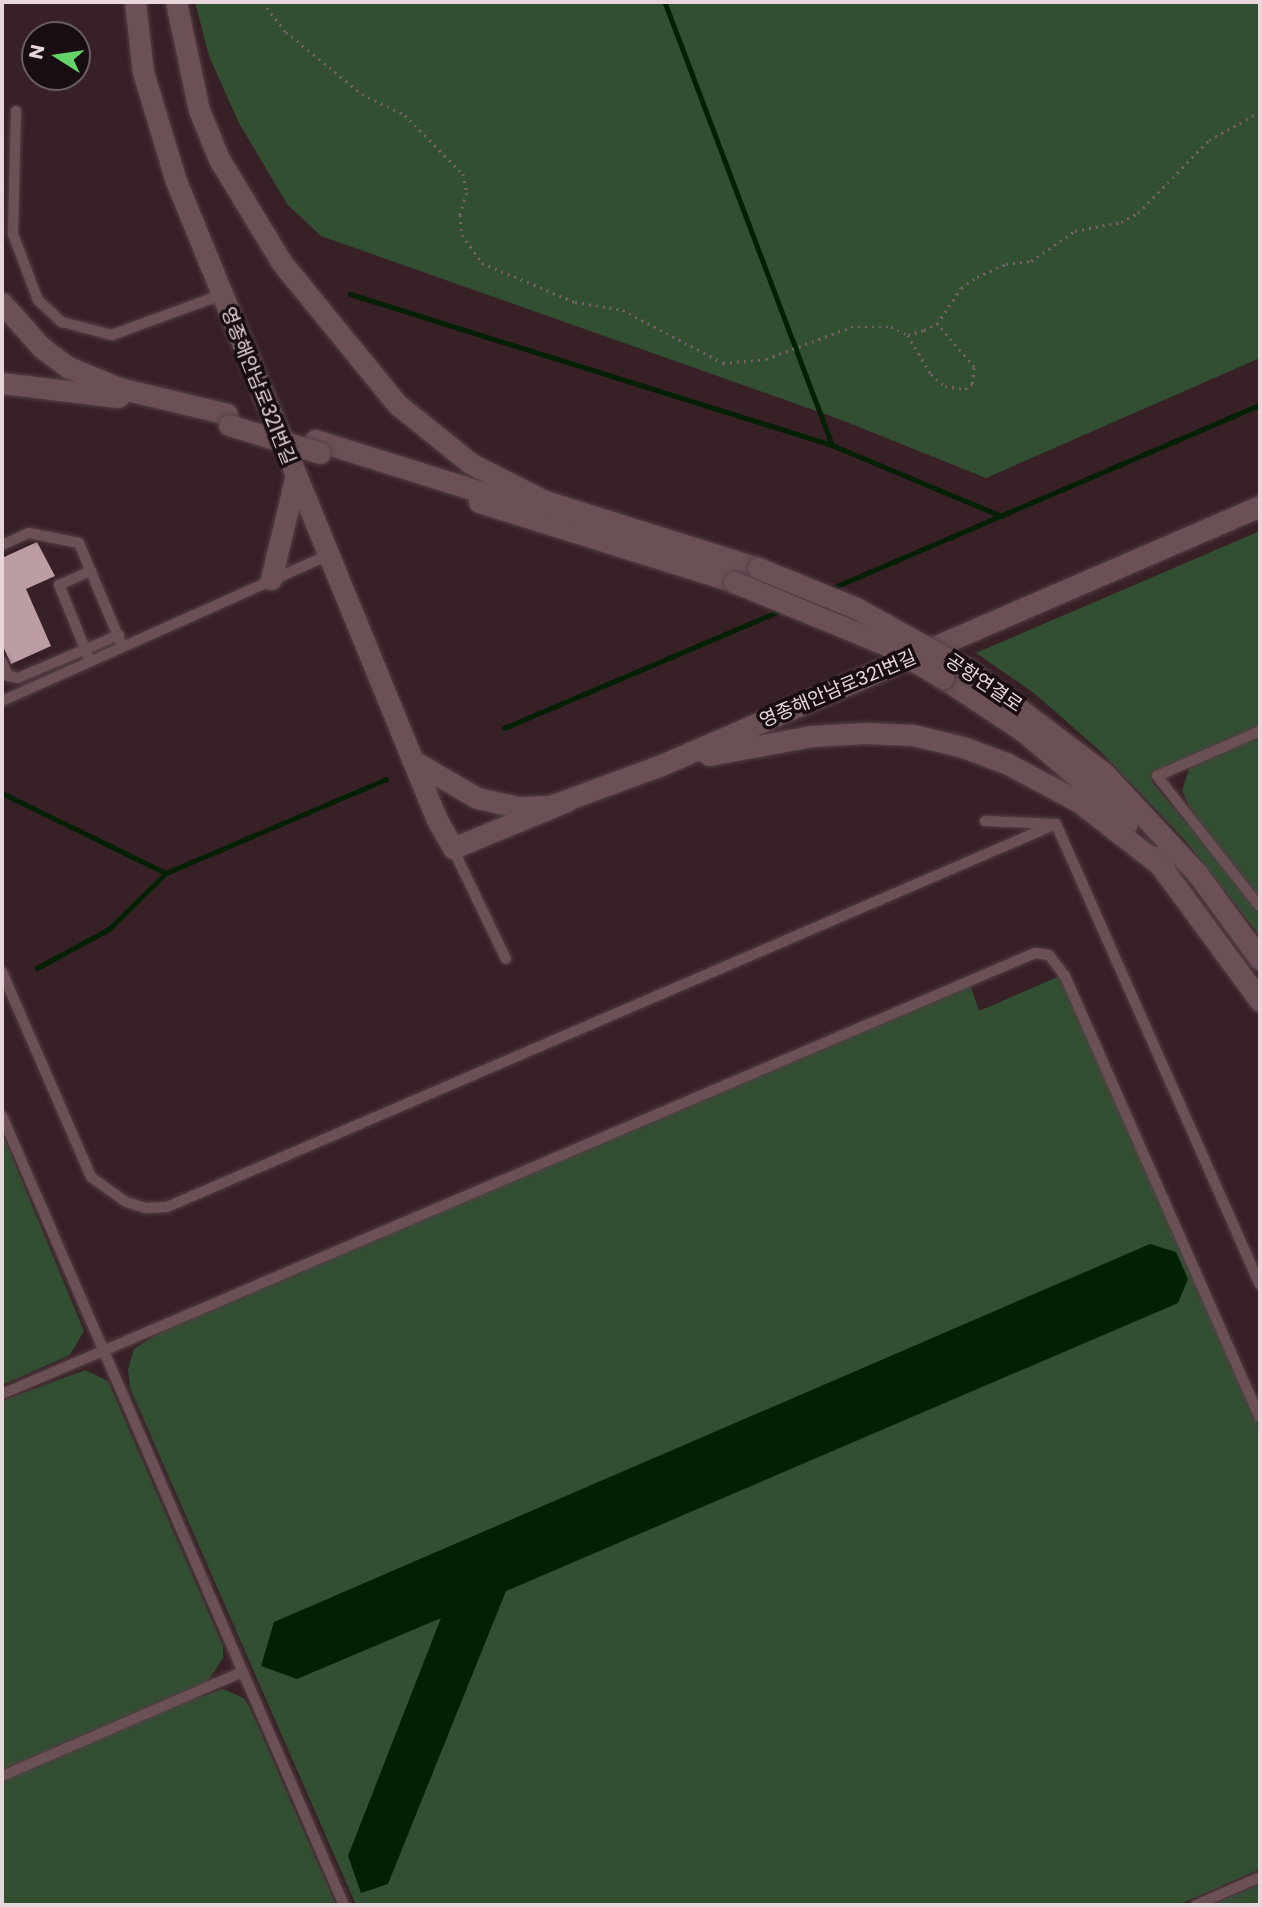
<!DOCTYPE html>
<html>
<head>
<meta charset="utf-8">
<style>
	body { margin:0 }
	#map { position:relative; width:1262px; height:1907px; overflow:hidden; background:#372026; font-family:Poppins,"Noto Sans KR",sans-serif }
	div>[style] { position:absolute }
	.green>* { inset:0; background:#324f32 }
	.water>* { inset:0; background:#032005 }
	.stream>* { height:4.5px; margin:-2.25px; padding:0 2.25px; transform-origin:2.25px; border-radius:2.25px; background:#032005 }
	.building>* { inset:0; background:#bb9da3 }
	.path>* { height:2.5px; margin-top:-1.25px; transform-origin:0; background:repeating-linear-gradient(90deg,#766166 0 2px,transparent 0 7px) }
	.roads { filter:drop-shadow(0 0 2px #533f44) drop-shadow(0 0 2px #533f44) }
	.lane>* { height:10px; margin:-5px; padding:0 5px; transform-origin:5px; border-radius:5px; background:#6b5156 }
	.secondary>* { height:21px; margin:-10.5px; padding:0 10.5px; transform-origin:10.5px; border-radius:10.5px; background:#6b5156 }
	.bridges { filter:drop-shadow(0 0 2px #533f44) drop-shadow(0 0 2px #533f44) }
	.secondary-bridge>* { height:21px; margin:-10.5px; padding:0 10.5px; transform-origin:10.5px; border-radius:10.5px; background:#6b5156 }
	span { translate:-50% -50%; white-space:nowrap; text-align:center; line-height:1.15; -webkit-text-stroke:7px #180d10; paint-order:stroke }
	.street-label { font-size:19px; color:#e8d7da }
	.frame { position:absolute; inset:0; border:4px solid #e8d7da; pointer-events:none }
	.north { position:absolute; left:21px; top:21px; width:70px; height:70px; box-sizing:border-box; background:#180d10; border:2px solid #6b5e61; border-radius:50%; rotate:282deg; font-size:19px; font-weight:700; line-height:28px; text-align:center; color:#e8d7da }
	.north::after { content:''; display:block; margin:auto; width:24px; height:32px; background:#64d468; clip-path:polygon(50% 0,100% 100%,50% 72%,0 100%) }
</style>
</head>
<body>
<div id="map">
	<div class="green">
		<div style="clip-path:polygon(195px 2px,1260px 2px,1260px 358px,986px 478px,839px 419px,321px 236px,287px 204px,239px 123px,209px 56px)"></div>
		<div style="clip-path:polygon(1260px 531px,1260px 727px,1157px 771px,1151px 781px,1241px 888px,1260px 917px,1260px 936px,1186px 841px,1100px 751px,1034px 693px,976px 653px)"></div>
		<div style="clip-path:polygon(1260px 734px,1260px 898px,1193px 814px,1182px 791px,1189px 769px,1202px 759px)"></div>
		<div style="clip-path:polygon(1060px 976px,1260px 1431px,1260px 1869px,1178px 1905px,356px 1905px,130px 1388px,128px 1369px,134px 1349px,160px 1332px,970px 984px,979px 1011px)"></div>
		<div style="clip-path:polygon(2px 1133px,84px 1331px,70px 1355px,2px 1385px)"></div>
		<div style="clip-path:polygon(85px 1370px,108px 1381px,223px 1646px,223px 1658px,208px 1681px,2px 1770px,2px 1401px)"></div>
		<div style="clip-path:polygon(223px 1689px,244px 1698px,250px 1708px,336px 1905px,2px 1905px,2px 1781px,168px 1708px)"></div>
		<div style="clip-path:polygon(1260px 1884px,1260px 1905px,1210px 1905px,1211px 1905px)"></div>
	</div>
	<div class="water">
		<div style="clip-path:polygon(1150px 1244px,1176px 1252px,1188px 1279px,1178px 1303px,506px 1591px,388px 1884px,361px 1893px,348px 1856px,441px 1618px,297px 1679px,261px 1666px,274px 1622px)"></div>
	</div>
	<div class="stream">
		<div style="left:665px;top:2px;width:473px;rotate:69.3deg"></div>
		<div style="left:350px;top:294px;width:505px;rotate:17.39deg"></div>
		<div style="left:832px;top:445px;width:184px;rotate:22.7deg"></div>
		<div style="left:830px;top:589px;width:468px;rotate:-23.2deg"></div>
		<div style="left:504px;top:728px;width:304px;rotate:-23deg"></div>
		<div style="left:2px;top:793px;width:182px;rotate:26deg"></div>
		<div style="left:37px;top:968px;width:82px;rotate:-28.4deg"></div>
		<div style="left:109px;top:929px;width:80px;rotate:-44.5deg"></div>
		<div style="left:166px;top:873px;width:239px;rotate:-23.1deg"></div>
	</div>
	<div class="building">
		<div style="clip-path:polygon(37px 542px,55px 576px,26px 589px,51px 646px,11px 664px,2px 644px,2px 558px)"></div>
	</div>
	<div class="path">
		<div style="left:263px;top:2px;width:38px;rotate:53deg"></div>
		<div style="left:286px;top:32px;width:98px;rotate:39.2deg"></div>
		<div style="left:362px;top:94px;width:48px;rotate:26deg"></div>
		<div style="left:405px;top:115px;width:83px;rotate:45.5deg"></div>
		<div style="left:463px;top:174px;width:19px;rotate:78deg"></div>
		<div style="left:467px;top:193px;width:23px;rotate:108deg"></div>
		<div style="left:460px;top:215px;width:20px;rotate:84deg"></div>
		<div style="left:462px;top:235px;width:34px;rotate:54deg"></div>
		<div style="left:482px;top:263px;width:101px;rotate:22.8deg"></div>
		<div style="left:575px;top:302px;width:49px;rotate:9.5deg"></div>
		<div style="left:623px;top:310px;width:113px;rotate:27.9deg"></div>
		<div style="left:723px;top:363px;width:43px;rotate:-5.3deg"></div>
		<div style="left:766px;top:359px;width:91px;rotate:-20.6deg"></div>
		<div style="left:851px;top:327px;width:40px"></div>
		<div style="left:891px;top:327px;width:19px;rotate:25deg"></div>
		<div style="left:908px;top:335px;width:17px;rotate:-17deg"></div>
		<div style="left:924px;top:330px;width:14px;rotate:-25deg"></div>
		<div style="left:937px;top:324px;width:43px;rotate:-56.3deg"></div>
		<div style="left:961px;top:288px;width:19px;rotate:-35deg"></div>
		<div style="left:977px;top:277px;width:32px;rotate:-24deg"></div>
		<div style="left:1006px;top:264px;width:25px;rotate:-7deg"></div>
		<div style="left:1031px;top:261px;width:53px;rotate:-34.3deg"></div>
		<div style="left:1075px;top:231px;width:47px;rotate:-11.1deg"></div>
		<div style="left:1121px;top:222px;width:19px;rotate:-28deg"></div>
		<div style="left:1138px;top:213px;width:102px;rotate:-45.8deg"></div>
		<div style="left:1209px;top:140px;width:58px;rotate:-28.8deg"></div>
		<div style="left:908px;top:335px;width:45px;rotate:59.5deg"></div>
		<div style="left:931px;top:374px;width:18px;rotate:41deg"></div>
		<div style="left:945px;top:386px;width:20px;rotate:9deg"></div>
		<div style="left:965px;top:389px;width:9px;rotate:-36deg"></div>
		<div style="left:972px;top:384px;width:17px;rotate:-83deg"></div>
		<div style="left:974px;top:367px;width:57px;rotate:-130.7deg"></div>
	</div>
	<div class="roads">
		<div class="lane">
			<div style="left:16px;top:111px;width:123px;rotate:91.4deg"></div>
			<div style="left:13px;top:234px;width:71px;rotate:69.3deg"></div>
			<div style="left:38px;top:300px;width:33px;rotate:43deg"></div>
			<div style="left:62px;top:322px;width:52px;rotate:14.6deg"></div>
			<div style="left:112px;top:335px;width:116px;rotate:-20.2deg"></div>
			<div style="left:2px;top:545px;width:30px;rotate:-24deg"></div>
			<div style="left:29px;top:533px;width:51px;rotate:11.3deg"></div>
			<div style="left:79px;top:543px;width:112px;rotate:67.3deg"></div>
			<div style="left:88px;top:656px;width:77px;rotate:-112.2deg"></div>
			<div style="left:59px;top:585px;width:35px;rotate:-24deg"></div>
			<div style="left:2px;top:662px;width:15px;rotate:67deg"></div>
			<div style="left:8px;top:676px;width:10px;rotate:11deg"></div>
			<div style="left:18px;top:678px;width:110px;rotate:-23.1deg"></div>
			<div style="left:2px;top:701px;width:358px;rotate:-24.1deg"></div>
			<div style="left:1260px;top:731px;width:112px;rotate:156.4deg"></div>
			<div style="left:1157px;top:776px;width:167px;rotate:51.8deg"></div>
			<div style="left:985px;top:821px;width:71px;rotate:2.4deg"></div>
			<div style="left:1056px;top:824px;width:504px;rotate:66.13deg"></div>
			<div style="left:453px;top:849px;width:122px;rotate:64.3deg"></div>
			<div style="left:2px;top:972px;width:223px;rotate:66.5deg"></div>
			<div style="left:91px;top:1177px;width:43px;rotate:35.5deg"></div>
			<div style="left:126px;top:1202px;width:21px;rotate:17deg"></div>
			<div style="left:146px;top:1208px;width:21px;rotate:-3deg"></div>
			<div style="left:167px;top:1207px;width:968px;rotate:-23.31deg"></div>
			<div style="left:2px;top:1116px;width:860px;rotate:66.57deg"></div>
			<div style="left:2px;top:1394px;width:1123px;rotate:-23.12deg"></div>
			<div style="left:1035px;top:953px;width:14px;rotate:8deg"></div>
			<div style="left:1049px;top:955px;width:26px;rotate:53deg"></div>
			<div style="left:1065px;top:976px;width:483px;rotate:66.2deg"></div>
			<div style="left:2px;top:1776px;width:262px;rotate:-23.4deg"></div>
			<div style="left:1196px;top:1905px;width:70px;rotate:-23.6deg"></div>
		</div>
		<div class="secondary">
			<div style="left:135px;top:2px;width:70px;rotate:83.5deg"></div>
			<div style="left:143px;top:72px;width:114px;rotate:73.2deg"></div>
			<div style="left:176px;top:181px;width:690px;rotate:67.78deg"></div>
			<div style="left:437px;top:820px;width:32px;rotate:60deg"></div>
			<div style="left:453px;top:848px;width:123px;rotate:-22.4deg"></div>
			<div style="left:176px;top:2px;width:110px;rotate:78deg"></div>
			<div style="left:199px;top:110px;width:53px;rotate:67.8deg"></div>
			<div style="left:219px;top:159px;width:122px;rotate:58.8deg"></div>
			<div style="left:282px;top:263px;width:182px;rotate:50.8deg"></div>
			<div style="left:397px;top:404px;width:94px;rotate:38.9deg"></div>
			<div style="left:470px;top:463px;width:84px;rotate:26.9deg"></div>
			<div style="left:2px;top:303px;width:59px;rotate:48.4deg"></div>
			<div style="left:41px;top:347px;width:34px;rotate:37deg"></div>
			<div style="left:68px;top:367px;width:55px;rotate:22.4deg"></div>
			<div style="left:119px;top:388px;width:111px;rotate:13.5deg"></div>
			<div style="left:2px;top:383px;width:117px;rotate:6.9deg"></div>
			<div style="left:315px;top:440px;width:174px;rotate:17.4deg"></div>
			<div style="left:481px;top:492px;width:65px;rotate:8deg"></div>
			<div style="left:545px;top:501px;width:223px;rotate:17.5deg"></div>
			<div style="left:479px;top:502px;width:267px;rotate:17.4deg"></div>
			<div style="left:271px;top:579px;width:103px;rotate:-76.5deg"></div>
			<div style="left:966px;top:669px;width:173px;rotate:37deg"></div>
			<div style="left:1104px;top:773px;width:137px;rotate:47.1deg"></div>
			<div style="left:1197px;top:873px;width:107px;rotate:53.8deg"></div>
			<div style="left:943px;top:678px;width:96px;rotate:33.5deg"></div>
			<div style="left:1023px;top:731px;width:101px;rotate:40.2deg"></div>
			<div style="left:1100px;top:796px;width:39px;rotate:48deg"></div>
			<div style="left:709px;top:755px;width:105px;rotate:-10.5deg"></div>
			<div style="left:812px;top:736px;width:54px;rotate:-3.2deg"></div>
			<div style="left:866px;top:733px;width:47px;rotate:2.4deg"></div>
			<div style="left:913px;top:735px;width:51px;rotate:13.5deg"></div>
			<div style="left:963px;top:747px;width:46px;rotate:20.4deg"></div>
			<div style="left:1006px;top:763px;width:83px;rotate:28.1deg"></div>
			<div style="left:1079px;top:802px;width:108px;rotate:37.8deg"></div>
			<div style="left:412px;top:760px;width:75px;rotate:30.3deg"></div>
			<div style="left:477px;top:798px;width:42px;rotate:12.4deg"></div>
			<div style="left:518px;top:807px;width:32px;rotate:-2deg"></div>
			<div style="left:550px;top:806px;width:116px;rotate:-20.2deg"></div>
			<div style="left:659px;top:766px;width:655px;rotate:-23.39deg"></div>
			<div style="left:1154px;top:857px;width:179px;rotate:53.6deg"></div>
		</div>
	</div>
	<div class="bridges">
		<div class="secondary-bridge">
			<div style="left:229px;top:425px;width:95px;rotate:17.1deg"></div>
			<div style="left:758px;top:568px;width:106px;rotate:22.2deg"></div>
			<div style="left:856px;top:608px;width:126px;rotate:29deg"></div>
			<div style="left:734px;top:582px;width:165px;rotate:22.5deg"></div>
			<div style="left:886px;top:645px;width:66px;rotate:30.1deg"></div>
		</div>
	</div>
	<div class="street-label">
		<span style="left:258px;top:386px;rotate:68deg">영종해안남로321번길</span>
		<span style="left:984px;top:683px;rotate:34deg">공항연결로</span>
		<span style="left:838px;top:689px;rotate:-23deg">영종해안남로321번길</span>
	</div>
	<div class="frame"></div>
	<div class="north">N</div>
</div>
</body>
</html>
